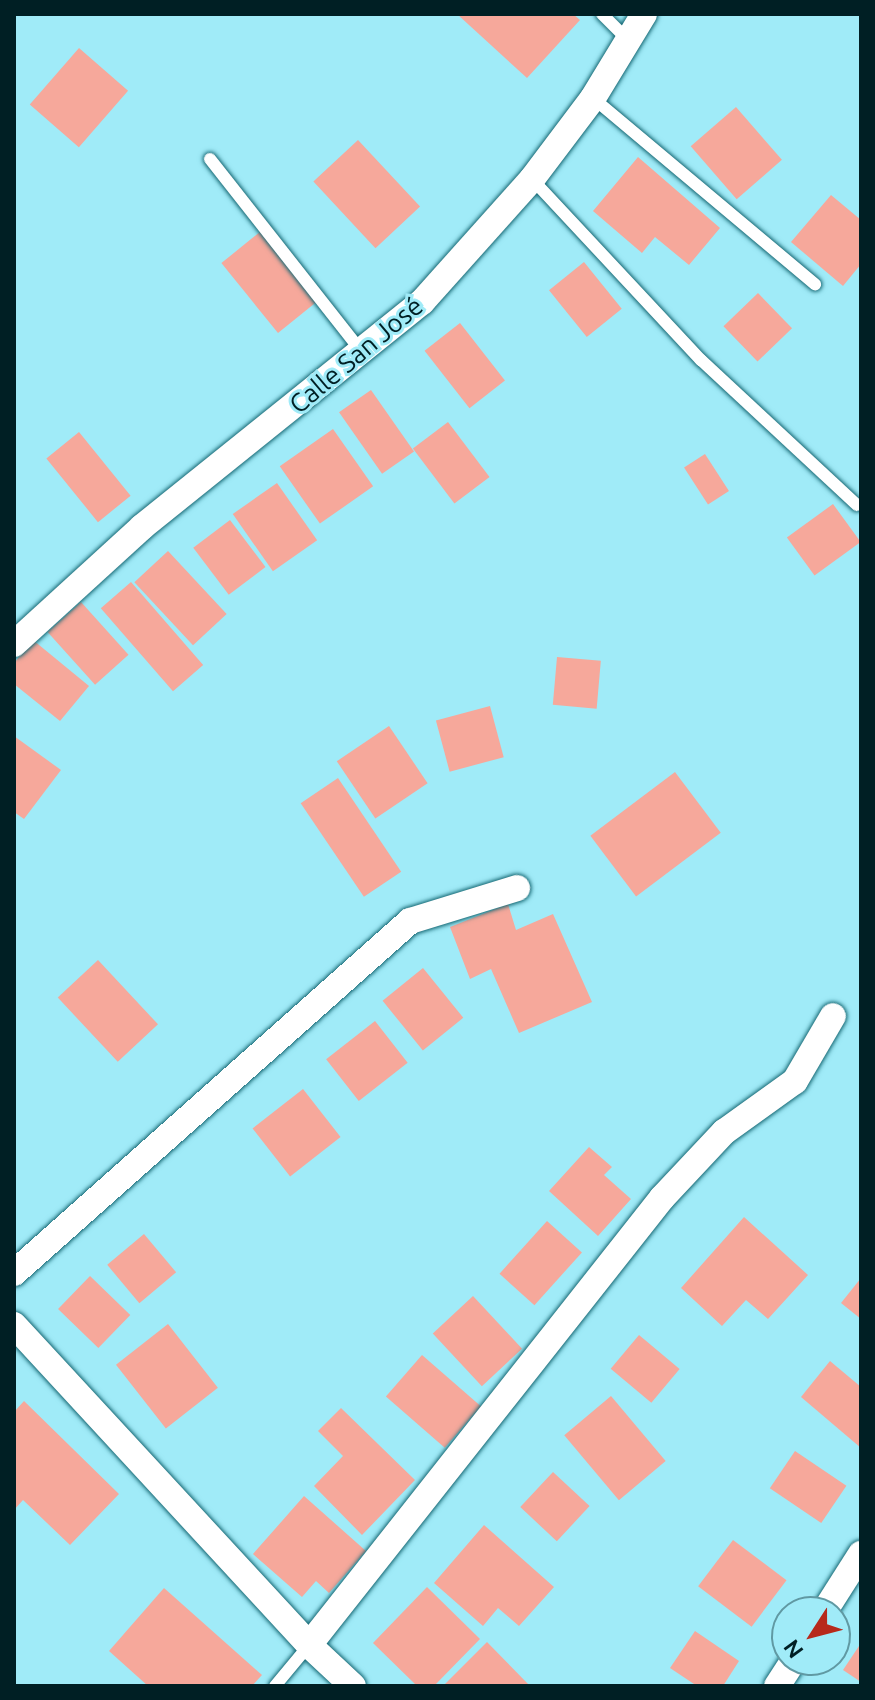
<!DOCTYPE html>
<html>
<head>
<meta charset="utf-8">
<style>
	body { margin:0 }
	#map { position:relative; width:875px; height:1700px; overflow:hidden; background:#a0ebf8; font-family:Ubuntu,sans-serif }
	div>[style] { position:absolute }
	.building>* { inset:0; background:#f6a89b; transform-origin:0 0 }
	.roads { filter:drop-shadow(0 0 2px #156773) drop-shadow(0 0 2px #156773) }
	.lane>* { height:12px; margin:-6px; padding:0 6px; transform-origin:6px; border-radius:6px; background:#fff }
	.street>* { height:26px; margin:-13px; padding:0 13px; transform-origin:13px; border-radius:13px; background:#fff }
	span { translate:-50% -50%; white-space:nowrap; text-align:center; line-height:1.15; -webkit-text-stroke:6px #a0ebf8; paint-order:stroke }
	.street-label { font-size:26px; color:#001f24 }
	.frame { position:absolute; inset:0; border:16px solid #001f24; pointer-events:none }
	.north { position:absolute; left:771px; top:1596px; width:80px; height:80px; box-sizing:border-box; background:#a0ebf8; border:2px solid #6099a3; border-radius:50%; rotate:234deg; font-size:22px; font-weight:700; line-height:32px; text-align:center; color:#001f24 }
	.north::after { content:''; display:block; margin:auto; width:28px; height:36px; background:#b7291b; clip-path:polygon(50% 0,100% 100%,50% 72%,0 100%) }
</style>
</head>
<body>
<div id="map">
	<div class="building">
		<div style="clip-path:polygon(457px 14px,573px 14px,580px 20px,527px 78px)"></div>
		<div style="left:79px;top:48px;width:65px;height:75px;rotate:41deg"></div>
		<div style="left:736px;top:107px;width:70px;height:60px;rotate:49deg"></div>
		<div style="left:358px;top:140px;width:91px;height:61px;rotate:47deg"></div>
		<div style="clip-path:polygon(638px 157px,720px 228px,689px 265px,655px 237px,642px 253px,593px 211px)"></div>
		<div style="clip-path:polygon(831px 195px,861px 220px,861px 264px,843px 286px,791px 242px)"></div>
		<div style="left:261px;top:231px;width:90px;height:51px;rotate:51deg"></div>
		<div style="left:584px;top:262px;width:60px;height:45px;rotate:51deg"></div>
		<div style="left:758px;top:293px;width:49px;height:48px;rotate:46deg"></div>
		<div style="left:460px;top:323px;width:73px;height:45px;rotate:52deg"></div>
		<div style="left:371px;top:390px;width:75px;height:39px;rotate:55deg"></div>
		<div style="left:448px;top:422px;width:69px;height:44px;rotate:53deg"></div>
		<div style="left:333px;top:429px;width:70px;height:65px;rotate:55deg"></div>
		<div style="left:79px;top:432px;width:82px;height:42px;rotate:51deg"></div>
		<div style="left:705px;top:454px;width:44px;height:25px;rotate:57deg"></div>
		<div style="left:277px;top:483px;width:70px;height:54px;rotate:55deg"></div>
		<div style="left:833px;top:504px;width:47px;height:57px;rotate:54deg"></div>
		<div style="left:230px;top:520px;width:59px;height:46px;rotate:53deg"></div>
		<div style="left:168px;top:551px;width:86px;height:46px;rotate:47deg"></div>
		<div style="left:131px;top:582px;width:110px;height:40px;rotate:49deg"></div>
		<div style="left:81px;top:602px;width:71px;height:45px;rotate:48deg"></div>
		<div style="clip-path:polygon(33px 640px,89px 686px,60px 721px,14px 684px,14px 663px)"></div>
		<div style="left:557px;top:657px;width:44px;height:48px;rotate:5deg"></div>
		<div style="left:490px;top:706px;width:53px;height:56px;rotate:75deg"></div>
		<div style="left:389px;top:726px;width:69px;height:63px;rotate:56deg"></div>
		<div style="clip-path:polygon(14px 736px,61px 770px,24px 819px,14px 812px)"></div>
		<div style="left:675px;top:772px;width:76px;height:106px;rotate:53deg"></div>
		<div style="left:338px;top:778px;width:113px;height:45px;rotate:56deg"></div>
		<div style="clip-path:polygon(508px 904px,516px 930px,553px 914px,592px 1002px,519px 1033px,491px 969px,470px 979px,450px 927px)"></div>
		<div style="left:98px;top:960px;width:88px;height:55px;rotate:47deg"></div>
		<div style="left:423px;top:968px;width:64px;height:52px;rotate:51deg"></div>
		<div style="left:375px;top:1021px;width:53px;height:62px;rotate:52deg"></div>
		<div style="left:303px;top:1089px;width:61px;height:64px;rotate:52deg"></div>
		<div style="clip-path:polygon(589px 1147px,612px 1167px,604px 1175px,631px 1199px,598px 1236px,549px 1191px)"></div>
		<div style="clip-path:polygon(744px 1217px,808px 1275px,768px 1319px,746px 1300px,722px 1326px,681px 1288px)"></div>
		<div style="left:547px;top:1221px;width:47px;height:71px;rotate:42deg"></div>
		<div style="left:144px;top:1234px;width:50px;height:48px;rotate:50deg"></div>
		<div style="left:90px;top:1276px;width:56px;height:46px;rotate:44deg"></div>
		<div style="clip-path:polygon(861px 1278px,861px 1319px,841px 1303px)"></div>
		<div style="left:473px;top:1296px;width:72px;height:55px;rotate:47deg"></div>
		<div style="left:168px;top:1324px;width:81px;height:66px;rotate:52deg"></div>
		<div style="left:639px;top:1335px;width:53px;height:44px;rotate:40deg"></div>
		<div style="left:422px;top:1355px;width:78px;height:55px;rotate:41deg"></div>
		<div style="clip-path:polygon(830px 1361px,861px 1387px,861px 1448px,801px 1397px)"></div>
		<div style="left:611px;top:1396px;width:85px;height:61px;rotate:50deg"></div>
		<div style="clip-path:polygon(24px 1401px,119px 1494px,70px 1545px,23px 1500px,14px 1510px,14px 1412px)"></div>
		<div style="clip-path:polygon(341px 1408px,415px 1480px,362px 1535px,314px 1486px,343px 1456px,318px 1431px)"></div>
		<div style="left:795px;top:1451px;width:62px;height:45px;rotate:34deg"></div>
		<div style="left:553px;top:1472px;width:50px;height:48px;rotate:43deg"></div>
		<div style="clip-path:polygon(304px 1496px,366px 1551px,329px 1593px,316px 1581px,302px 1597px,253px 1554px)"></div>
		<div style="clip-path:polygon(484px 1525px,554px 1587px,519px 1626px,498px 1608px,483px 1626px,434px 1583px)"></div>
		<div style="left:733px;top:1540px;width:67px;height:58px;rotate:37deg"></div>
		<div style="clip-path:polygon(427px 1587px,480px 1639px,434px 1686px,417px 1686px,373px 1643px)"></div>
		<div style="clip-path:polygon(164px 1588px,262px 1675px,252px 1686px,148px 1686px,109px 1651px)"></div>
		<div style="clip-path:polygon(695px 1631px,739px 1661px,723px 1686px,697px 1686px,670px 1668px)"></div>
		<div style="clip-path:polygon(487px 1642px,530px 1686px,443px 1686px)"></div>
		<div style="clip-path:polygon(861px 1643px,861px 1682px,843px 1670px)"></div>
	</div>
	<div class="roads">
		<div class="lane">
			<div style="left:602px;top:14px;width:35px;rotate:45deg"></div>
			<div style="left:593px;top:98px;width:290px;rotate:40deg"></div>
			<div style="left:210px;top:159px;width:244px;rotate:51.8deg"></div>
			<div style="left:532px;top:179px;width:248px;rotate:47deg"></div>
			<div style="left:701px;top:360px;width:213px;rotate:42.9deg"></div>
			<div style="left:275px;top:1686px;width:53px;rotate:-50.3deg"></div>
		</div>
		<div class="street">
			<div style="left:14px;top:644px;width:173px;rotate:-42.4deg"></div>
			<div style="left:142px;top:527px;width:359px;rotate:-38.8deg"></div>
			<div style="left:422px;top:302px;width:165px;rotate:-48.2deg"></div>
			<div style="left:532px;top:179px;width:101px;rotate:-53deg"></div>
			<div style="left:593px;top:98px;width:98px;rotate:-58.7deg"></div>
			<div style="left:14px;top:1273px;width:530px;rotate:-41.63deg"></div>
			<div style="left:410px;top:921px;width:112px;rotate:-17.1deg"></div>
			<div style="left:14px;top:1325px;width:435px;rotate:47.3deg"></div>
			<div style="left:309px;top:1645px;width:60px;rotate:43deg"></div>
			<div style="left:824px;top:1612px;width:69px;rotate:-57.5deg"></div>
			<div style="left:309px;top:1645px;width:570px;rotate:-51.7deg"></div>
			<div style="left:662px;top:1198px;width:91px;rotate:-46.8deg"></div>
			<div style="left:724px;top:1132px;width:87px;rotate:-35.7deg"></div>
			<div style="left:795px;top:1081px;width:75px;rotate:-59.7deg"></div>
			<div style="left:777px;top:1686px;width:31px;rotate:-57deg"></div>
		</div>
	</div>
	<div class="street-label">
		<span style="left:356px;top:355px;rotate:-40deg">Calle San José</span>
	</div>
	<div class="frame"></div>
	<div class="north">N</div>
</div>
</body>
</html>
